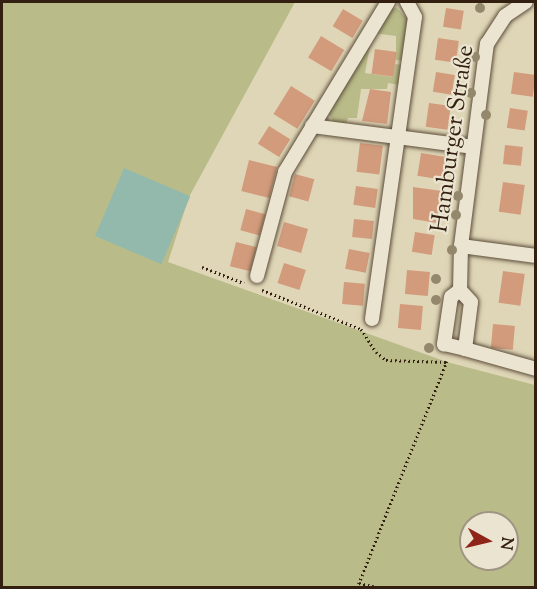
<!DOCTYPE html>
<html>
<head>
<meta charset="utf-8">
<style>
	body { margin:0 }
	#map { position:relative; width:537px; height:589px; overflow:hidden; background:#dfd6b7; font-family:"Sorts Mill Goudy",serif }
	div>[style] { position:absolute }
	.green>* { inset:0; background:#b9bc89 }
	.water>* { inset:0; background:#93b9ad; transform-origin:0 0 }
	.building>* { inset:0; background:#d29b7c; transform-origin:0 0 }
	.path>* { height:3px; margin-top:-1.5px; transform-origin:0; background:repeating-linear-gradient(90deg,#321f10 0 1.5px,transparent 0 4.5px) }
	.roads { filter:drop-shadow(0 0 2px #5d4d3a) drop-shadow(0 0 2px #5d4d3a) }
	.street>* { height:14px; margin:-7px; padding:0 7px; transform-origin:7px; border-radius:7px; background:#eae4d0 }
	.trees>* { width:10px; height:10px; margin:-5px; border-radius:50%; background:#93876c }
	span { translate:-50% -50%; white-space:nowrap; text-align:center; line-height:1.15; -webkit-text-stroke:4.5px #eae4d0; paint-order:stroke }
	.street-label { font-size:24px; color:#321f10 }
	.frame { position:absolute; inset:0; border:3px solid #321f10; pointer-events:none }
	.north { position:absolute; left:459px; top:511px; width:60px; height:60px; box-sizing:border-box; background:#eae4d0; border:2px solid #a09583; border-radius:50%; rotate:98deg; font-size:16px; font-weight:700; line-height:24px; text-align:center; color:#321f10 }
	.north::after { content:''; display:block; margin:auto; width:21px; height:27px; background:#8f2418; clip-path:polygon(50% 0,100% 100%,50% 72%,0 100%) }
</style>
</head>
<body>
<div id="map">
	<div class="green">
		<div style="clip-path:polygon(evenodd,2px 2px,295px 2px,189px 197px,168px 262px,447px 362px,535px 385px,535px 587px,2px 587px,2px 2px,471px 523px,507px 523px,507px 559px,471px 559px,471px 523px)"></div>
		<div style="clip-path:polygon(397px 8px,408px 20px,404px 61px,396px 60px,396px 36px,373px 33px,390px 9px)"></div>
		<div style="clip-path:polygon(370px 46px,365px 73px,393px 77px,395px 64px,403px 65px,400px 85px,388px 83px,387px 89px,361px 89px,357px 118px,348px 118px,346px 124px,333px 121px,327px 110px,363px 48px)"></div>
	</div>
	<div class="water">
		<div style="left:124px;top:168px;width:72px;height:74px;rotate:23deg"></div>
	</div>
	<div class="building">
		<div style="left:446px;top:8px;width:18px;height:19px;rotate:9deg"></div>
		<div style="left:343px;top:9px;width:23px;height:20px;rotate:31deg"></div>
		<div style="left:321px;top:36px;width:27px;height:25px;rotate:31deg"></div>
		<div style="left:438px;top:38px;width:21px;height:22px;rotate:8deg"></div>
		<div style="left:375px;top:49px;width:22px;height:25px;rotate:8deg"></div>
		<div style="left:436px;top:72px;width:19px;height:20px;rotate:9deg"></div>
		<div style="left:514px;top:72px;width:22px;height:22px;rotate:8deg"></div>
		<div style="left:291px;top:86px;width:28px;height:33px;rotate:32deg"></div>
		<div style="clip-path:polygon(370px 89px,391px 92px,387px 124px,362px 121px)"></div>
		<div style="left:429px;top:103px;width:22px;height:24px;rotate:8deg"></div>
		<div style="left:510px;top:108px;width:18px;height:20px;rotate:9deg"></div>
		<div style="left:269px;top:126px;width:25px;height:21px;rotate:32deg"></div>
		<div style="left:360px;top:143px;width:23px;height:29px;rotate:7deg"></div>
		<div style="left:505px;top:145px;width:18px;height:19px;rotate:6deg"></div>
		<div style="left:421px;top:153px;width:25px;height:23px;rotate:9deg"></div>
		<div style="left:249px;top:160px;width:29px;height:32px;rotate:14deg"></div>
		<div style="left:295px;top:174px;width:20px;height:23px;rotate:15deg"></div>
		<div style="left:503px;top:182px;width:22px;height:30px;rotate:8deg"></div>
		<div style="left:356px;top:186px;width:22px;height:19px;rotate:8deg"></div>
		<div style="clip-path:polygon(413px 187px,442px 191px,437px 223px,413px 219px)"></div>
		<div style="left:246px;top:209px;width:20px;height:22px;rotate:15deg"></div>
		<div style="left:354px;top:219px;width:20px;height:18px;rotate:6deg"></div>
		<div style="left:284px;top:222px;width:25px;height:25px;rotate:16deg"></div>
		<div style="left:415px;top:232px;width:20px;height:20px;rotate:9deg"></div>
		<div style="left:236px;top:242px;width:21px;height:25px;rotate:14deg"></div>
		<div style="left:349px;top:249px;width:21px;height:20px;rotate:11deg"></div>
		<div style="left:284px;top:263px;width:23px;height:21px;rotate:18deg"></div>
		<div style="left:407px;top:270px;width:23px;height:24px;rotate:5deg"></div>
		<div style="left:503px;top:271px;width:22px;height:32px;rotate:8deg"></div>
		<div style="left:344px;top:282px;width:21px;height:22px;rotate:5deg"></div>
		<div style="left:400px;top:304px;width:23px;height:24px;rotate:5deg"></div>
		<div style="left:493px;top:324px;width:22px;height:24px;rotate:5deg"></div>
	</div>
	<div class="path">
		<div style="left:202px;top:267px;width:45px;rotate:20.9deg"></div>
		<div style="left:262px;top:290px;width:106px;rotate:21.5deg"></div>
		<div style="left:361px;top:329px;width:27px;rotate:57deg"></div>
		<div style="left:376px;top:352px;width:13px;rotate:39deg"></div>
		<div style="left:386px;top:360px;width:61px;rotate:1.9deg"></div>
		<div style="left:359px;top:583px;width:23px;rotate:13deg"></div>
		<div style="left:357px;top:588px;width:244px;rotate:-68.4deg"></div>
	</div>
	<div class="roads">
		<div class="street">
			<div style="left:312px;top:126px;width:162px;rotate:7.4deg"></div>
			<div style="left:461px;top:246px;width:76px;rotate:7.6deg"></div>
			<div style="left:257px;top:276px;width:108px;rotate:-74.9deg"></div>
			<div style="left:285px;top:172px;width:199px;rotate:-58.8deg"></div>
			<div style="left:460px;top:290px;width:11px;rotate:142deg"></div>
			<div style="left:451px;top:297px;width:48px;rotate:98.5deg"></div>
			<div style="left:444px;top:344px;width:22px;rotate:13deg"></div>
			<div style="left:465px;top:349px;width:47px;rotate:-82.7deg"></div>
			<div style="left:471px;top:302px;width:16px;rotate:-133deg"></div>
			<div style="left:460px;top:290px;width:44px;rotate:-88.7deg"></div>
			<div style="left:461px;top:246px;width:204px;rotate:-82.7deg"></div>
			<div style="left:487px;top:44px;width:33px;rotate:-57deg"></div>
			<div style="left:505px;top:16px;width:25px;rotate:-34deg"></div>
			<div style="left:372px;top:319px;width:305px;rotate:-81.9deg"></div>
			<div style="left:415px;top:17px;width:17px;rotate:-118deg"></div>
			<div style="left:465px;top:349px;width:74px;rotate:15.7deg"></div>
		</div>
	</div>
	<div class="trees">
		<div style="left:480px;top:8px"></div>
		<div style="left:475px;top:57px"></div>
		<div style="left:471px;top:93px"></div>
		<div style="left:486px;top:115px"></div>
		<div style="left:458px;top:196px"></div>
		<div style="left:456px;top:215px"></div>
		<div style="left:452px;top:250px"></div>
		<div style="left:436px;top:279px"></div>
		<div style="left:436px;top:300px"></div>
		<div style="left:429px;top:348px"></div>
	</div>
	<div class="street-label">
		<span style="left:454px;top:139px;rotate:-82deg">Hamburger Straße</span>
	</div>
	<div class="frame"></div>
	<div class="north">N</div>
</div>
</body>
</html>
